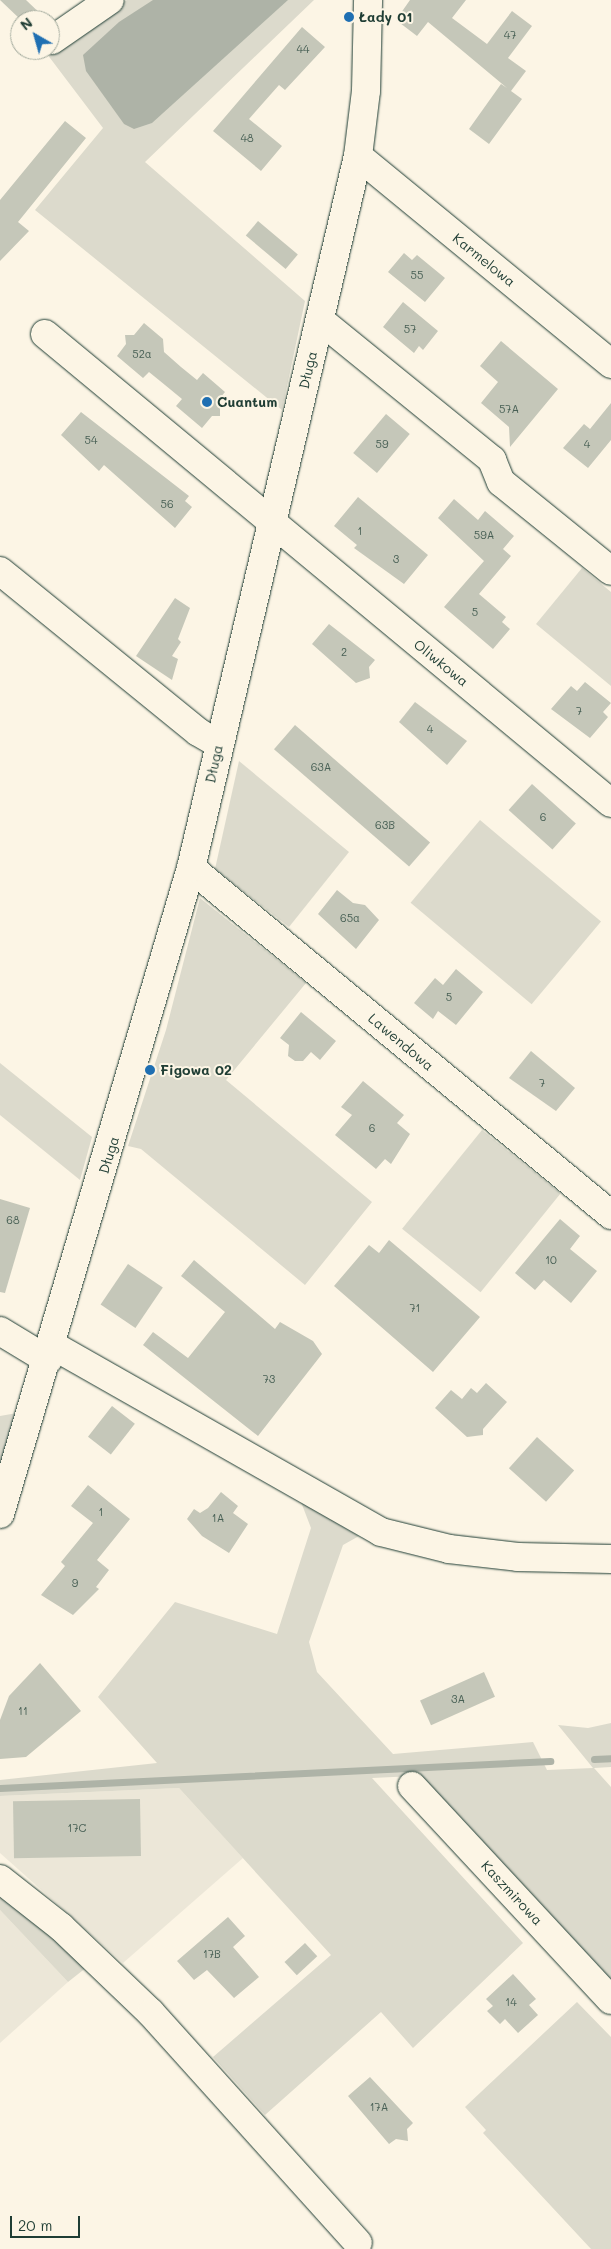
<!DOCTYPE html>
<html>
<head>
<meta charset="utf-8">
<style>
	body { margin:0 }
	#map { position:relative; width:611px; height:2249px; overflow:hidden; background:#fcf5e5; font-family:Mali,sans-serif }
	div>[style] { position:absolute }
	.built>* { inset:0; background:#ece7d8 }
	.green>* { inset:0; background:#dcdacc; transform-origin:0 0 }
	.water>* { inset:0; background:#aeb3a7 }
	.stream>* { height:7px; margin:-3.5px; padding:0 3.5px; transform-origin:3.5px; border-radius:3.5px; background:#aeb3a7 }
	.building>* { inset:0; background:#c5c7b9; transform-origin:0 0 }
	.roads { filter:drop-shadow(0 0 1px #1f3d34) drop-shadow(0 0 1px #1f3d34) }
	.minor>* { height:28px; margin:-14px; padding:0 14px; transform-origin:14px; border-radius:14px; background:#fcf5e5 }
	.dots>* { width:14px; height:14px; translate:-50% -50%; box-sizing:border-box; border:2px solid #fcf5e5; border-radius:50% }
	span { translate:-50% -50%; white-space:nowrap; text-align:center; line-height:1.15; -webkit-text-stroke:4px #fcf5e5; paint-order:stroke }
	.number-label { font-size:11px; color:#486055 }
	.number-label span { -webkit-text-stroke-width:0 }
	.poi-label { font-size:14px; color:#1f3d34; font-weight:700 }
	.left { translate:0 -50%; text-align:left }
	.street-label { font-size:14px; color:#1f3d34 }
	.north { position:absolute; left:10px; top:10px; width:50px; height:50px; box-sizing:border-box; background:#fcf5e5; border:1px solid #a4ab9e; border-radius:50%; rotate:322deg; font-size:14px; font-weight:700; line-height:20px; text-align:center; color:#1f3d34 }
	.north::after { content:''; display:block; margin:auto; width:18px; height:22px; background:#1f6fb2; clip-path:polygon(50% 0,100% 100%,50% 72%,0 100%) }
	.scale { position:absolute; left:10px; top:2216px; width:70px; height:22px; box-sizing:border-box; border:2px solid #1f3d34; border-top:0; padding-left:6px; font-size:15px; line-height:18px; white-space:nowrap; color:#1f3d34; -webkit-text-stroke:4px #fcf5e5; paint-order:stroke }
</style>
</head>
<body>
<div id="map">
	<div class="built">
		<div style="clip-path:polygon(179px 1788px,243px 1858px,123px 1963px,0 1853px,0 1796px)"></div>
		<div style="clip-path:polygon(0 1910px,68px 1982px,0 2043px)"></div>
	</div>
	<div class="green">
		<div style="clip-path:polygon(127px 0,314px 0,145px 162px,305px 301px,282px 410px,35px 210px,103px 128px,47px 54px)"></div>
		<div style="clip-path:polygon(582px 568px,611px 592px,611px 686px,536px 624px)"></div>
		<div style="clip-path:polygon(239px 761px,349px 852px,289px 927px,215px 869px)"></div>
		<div style="left:480px;top:820px;width:158px;height:108px;rotate:40deg"></div>
		<div style="clip-path:polygon(200px 898px,306px 983px,226px 1080px,372px 1202px,305px 1285px,141px 1149px,128px 1146px,166px 1030px)"></div>
		<div style="clip-path:polygon(0 1063px,92px 1137px,80px 1180px,0 1115px)"></div>
		<div style="left:482px;top:1130px;width:101px;height:127px;rotate:39deg"></div>
		<div style="clip-path:polygon(17px 1413px,0 1468px,0 1416px)"></div>
		<div style="clip-path:polygon(301px 1502px,359px 1536px,343px 1545px,309px 1642px,317px 1672px,393px 1754px,533px 1742px,547px 1770px,593px 1768px,558px 1725px,588px 1728px,611px 1723px,611px 1767px,594px 1768px,611px 1787px,611px 1988px,415px 1776px,372px 1778px,523px 1943px,413px 2048px,381px 2012px,265px 2115px,213px 2057px,331px 1955px,179px 1788px,0 1796px,0 1780px,157px 1763px,98px 1697px,175px 1602px,277px 1634px,311px 1528px)"></div>
		<div style="clip-path:polygon(0 1890px,87px 1967px,68px 1982px,0 1910px)"></div>
		<div style="clip-path:polygon(577px 2002px,611px 2037px,611px 2249px,591px 2249px,483px 2133px,486px 2130px,465px 2107px)"></div>
	</div>
	<div class="water">
		<div style="clip-path:polygon(153px 0,288px 0,152px 123px,134px 129px,124px 124px,86px 71px,83px 55px,119px 22px)"></div>
	</div>
	<div class="stream">
		<div style="left:594px;top:1759px;width:17px;rotate:-3deg"></div>
		<div style="left:0;top:1788px;width:551px;rotate:-2.81deg"></div>
	</div>
	<div class="building">
		<div style="clip-path:polygon(0 0,26px 0,47px 20px,21px 20px)"></div>
		<div style="clip-path:polygon(410px 0,466px 0,452px 18px,487px 44px,512px 11px,532px 26px,508px 58px,526px 71px,511px 91px,522px 99px,489px 144px,469px 129px,501px 84px,507px 88px,428px 22px,417px 36px,396px 20px)"></div>
		<div style="clip-path:polygon(302px 27px,325px 47px,285px 90px,279px 85px,249px 119px,282px 146px,261px 171px,213px 131px)"></div>
		<div style="clip-path:polygon(65px 121px,86px 138px,18px 222px,29px 231px,0 261px,0 200px)"></div>
		<div style="left:258px;top:221px;width:52px;height:19px;rotate:40deg"></div>
		<div style="clip-path:polygon(404px 253px,412px 260px,417px 255px,445px 278px,425px 302px,388px 272px)"></div>
		<div style="clip-path:polygon(403px 302px,438px 331px,423px 350px,419px 346px,414px 353px,383px 327px)"></div>
		<div style="clip-path:polygon(144px 323px,163px 339px,164px 352px,181px 367px,197px 380px,203px 373px,225px 392px,220px 398px,220px 416px,212px 416px,202px 428px,176px 406px,182px 399px,165px 385px,149px 372px,143px 378px,117px 356px,126px 344px,125px 335px,134px 335px)"></div>
		<div style="clip-path:polygon(501px 341px,558px 389px,510px 447px,509px 427px,481px 403px,498px 382px,480px 366px)"></div>
		<div style="clip-path:polygon(611px 403px,611px 440px,588px 468px,563px 448px,584px 424px,590px 429px)"></div>
		<div style="clip-path:polygon(81px 412px,189px 496px,185px 501px,192px 507px,175px 528px,104px 465px,99px 471px,61px 435px)"></div>
		<div style="left:386px;top:414px;width:31px;height:51px;rotate:40deg"></div>
		<div style="clip-path:polygon(358px 497px,428px 555px,404px 584px,354px 548px,357px 545px,334px 526px)"></div>
		<div style="clip-path:polygon(454px 499px,478px 520px,485px 511px,514px 536px,503px 549px,511px 556px,479px 594px,506px 617px,502px 622px,510px 629px,493px 649px,444px 607px,484px 561px,438px 518px)"></div>
		<div style="clip-path:polygon(175px 598px,190px 608px,178px 639px,181px 642px,172px 656px,178px 659px,172px 680px,136px 656px)"></div>
		<div style="clip-path:polygon(329px 624px,375px 660px,369px 667px,370px 678px,356px 683px,312px 644px)"></div>
		<div style="clip-path:polygon(585px 682px,611px 703px,603px 712px,608px 717px,590px 738px,551px 709px,571px 686px,577px 691px)"></div>
		<div style="clip-path:polygon(415px 702px,467px 741px,447px 765px,399px 722px)"></div>
		<div style="left:295px;top:725px;width:179px;height:32px;rotate:41deg"></div>
		<div style="left:532px;top:784px;width:59px;height:35px;rotate:42deg"></div>
		<div style="clip-path:polygon(337px 890px,353px 903px,365px 905px,379px 920px,356px 949px,318px 914px)"></div>
		<div style="clip-path:polygon(456px 969px,483px 992px,456px 1025px,438px 1011px,433px 1019px,414px 1003px,435px 978px,443px 985px)"></div>
		<div style="clip-path:polygon(301px 1012px,336px 1041px,320px 1060px,311px 1052px,303px 1061px,295px 1061px,288px 1056px,289px 1045px,280px 1038px)"></div>
		<div style="clip-path:polygon(531px 1051px,575px 1088px,556px 1111px,509px 1078px)"></div>
		<div style="clip-path:polygon(363px 1081px,404px 1115px,397px 1123px,410px 1134px,391px 1164px,385px 1159px,376px 1169px,335px 1135px,352px 1115px,341px 1107px)"></div>
		<div style="clip-path:polygon(0 1199px,30px 1208px,5px 1293px,0 1292px)"></div>
		<div style="clip-path:polygon(560px 1219px,580px 1236px,570px 1249px,597px 1271px,571px 1303px,544px 1280px,535px 1290px,515px 1273px)"></div>
		<div style="clip-path:polygon(389px 1240px,480px 1317px,433px 1372px,334px 1286px,369px 1245px,379px 1253px)"></div>
		<div style="clip-path:polygon(194px 1260px,275px 1329px,280px 1322px,313px 1341px,322px 1354px,258px 1436px,143px 1345px,153px 1332px,188px 1358px,225px 1312px,181px 1276px)"></div>
		<div style="left:128px;top:1264px;width:42px;height:49px;rotate:34deg"></div>
		<div style="clip-path:polygon(486px 1383px,507px 1402px,483px 1429px,483px 1435px,467px 1437px,435px 1408px,451px 1390px,462px 1399px,471px 1388px,477px 1393px)"></div>
		<div style="left:112px;top:1406px;width:29px;height:39px;rotate:38deg"></div>
		<div style="left:537px;top:1437px;width:50px;height:42px;rotate:42deg"></div>
		<div style="clip-path:polygon(88px 1485px,130px 1519px,97px 1560px,109px 1570px,96px 1587px,99px 1589px,73px 1615px,41px 1595px,65px 1566px,61px 1562px,93px 1523px,71px 1506px)"></div>
		<div style="clip-path:polygon(221px 1492px,238px 1506px,233px 1513px,248px 1524px,229px 1553px,202px 1536px,187px 1519px,194px 1509px,200px 1513px,208px 1508px)"></div>
		<div style="clip-path:polygon(40px 1663px,81px 1711px,26px 1757px,0 1759px,0 1720px,9px 1696px)"></div>
		<div style="left:484px;top:1672px;width:27px;height:70px;rotate:66deg"></div>
		<div style="left:140px;top:1799px;width:57px;height:127px;rotate:89deg"></div>
		<div style="clip-path:polygon(228px 1917px,245px 1936px,233px 1947px,259px 1977px,234px 1998px,207px 1970px,194px 1980px,177px 1961px)"></div>
		<div style="left:305px;top:1943px;width:18px;height:28px;rotate:47deg"></div>
		<div style="clip-path:polygon(513px 1974px,536px 1999px,529px 2005px,538px 2015px,518px 2033px,505px 2019px,500px 2024px,487px 2011px,493px 2006px,486px 1999px)"></div>
		<div style="clip-path:polygon(370px 2077px,413px 2123px,407px 2129px,408px 2141px,396px 2139px,389px 2144px,348px 2096px)"></div>
	</div>
	<div class="roads">
		<div class="minor">
			<div style="left:52px;top:40px;width:70px;rotate:-34.6deg"></div>
			<div style="left:358px;top:156px;width:328px;rotate:39.4deg"></div>
			<div style="left:320px;top:320px;width:222px;rotate:39.1deg"></div>
			<div style="left:492px;top:460px;width:24px;rotate:68deg"></div>
			<div style="left:501px;top:482px;width:141px;rotate:39deg"></div>
			<div style="left:45px;top:334px;width:735px;rotate:39.65deg"></div>
			<div style="left:0;top:571px;width:255px;rotate:39.1deg"></div>
			<div style="left:198px;top:732px;width:24px;rotate:30deg"></div>
			<div style="left:191px;top:868px;width:545px;rotate:39.56deg"></div>
			<div style="left:0;top:1331px;width:56px;rotate:31.1deg"></div>
			<div style="left:52px;top:1345px;width:378px;rotate:29.6deg"></div>
			<div style="left:381px;top:1532px;width:70px;rotate:14deg"></div>
			<div style="left:449px;top:1549px;width:69px;rotate:6.6deg"></div>
			<div style="left:518px;top:1557px;width:93px;rotate:1.2deg"></div>
			<div style="left:0;top:1514px;width:674px;rotate:-73.53deg"></div>
			<div style="left:191px;top:868px;width:731px;rotate:-76.8deg"></div>
			<div style="left:358px;top:156px;width:65px;rotate:-83deg"></div>
			<div style="left:366px;top:91px;width:91px;rotate:-88.7deg"></div>
			<div style="left:412px;top:1786px;width:292px;rotate:47.1deg"></div>
			<div style="left:0;top:1879px;width:78px;rotate:38.2deg"></div>
			<div style="left:61px;top:1927px;width:124px;rotate:43.7deg"></div>
			<div style="left:151px;top:2013px;width:309px;rotate:48deg"></div>
		</div>
	</div>
	<div class="dots">
		<div style="left:349px;top:17px;background:#1f6fb2"></div>
		<div style="left:207px;top:402px;background:#1f6fb2"></div>
		<div style="left:150px;top:1070px;background:#1f6fb2"></div>
	</div>
	<div class="number-label">
		<span style="left:510px;top:35px">47</span>
		<span style="left:303px;top:49px">44</span>
		<span style="left:247px;top:138px">48</span>
		<span style="left:417px;top:275px">55</span>
		<span style="left:410px;top:329px">57</span>
		<span style="left:142px;top:354px">52a</span>
		<span style="left:509px;top:409px">57A</span>
		<span style="left:91px;top:440px">54</span>
		<span style="left:382px;top:444px">59</span>
		<span style="left:587px;top:444px">4</span>
		<span style="left:167px;top:504px">56</span>
		<span style="left:360px;top:531px">1</span>
		<span style="left:484px;top:535px">59A</span>
		<span style="left:396px;top:559px">3</span>
		<span style="left:475px;top:612px">5</span>
		<span style="left:344px;top:652px">2</span>
		<span style="left:579px;top:711px">7</span>
		<span style="left:430px;top:729px">4</span>
		<span style="left:321px;top:767px">63A</span>
		<span style="left:543px;top:817px">6</span>
		<span style="left:385px;top:825px">63B</span>
		<span style="left:350px;top:918px">65a</span>
		<span style="left:449px;top:997px">5</span>
		<span style="left:542px;top:1083px">7</span>
		<span style="left:372px;top:1128px">6</span>
		<span style="left:13px;top:1220px">68</span>
		<span style="left:551px;top:1260px">10</span>
		<span style="left:415px;top:1308px">71</span>
		<span style="left:269px;top:1379px">73</span>
		<span style="left:101px;top:1512px">1</span>
		<span style="left:218px;top:1518px">1A</span>
		<span style="left:75px;top:1583px">9</span>
		<span style="left:458px;top:1699px">3A</span>
		<span style="left:23px;top:1711px">11</span>
		<span style="left:77px;top:1828px">17C</span>
		<span style="left:212px;top:1954px">17B</span>
		<span style="left:511px;top:2002px">14</span>
		<span style="left:379px;top:2107px">17A</span>
	</div>
	<div class="poi-label">
		<span class="left" style="left:359px;top:17px">Łady 01</span>
		<span class="left" style="left:217px;top:402px">Cuantum</span>
		<span class="left" style="left:160px;top:1070px">Figowa 02</span>
	</div>
	<div class="street-label">
		<span style="left:484px;top:260px;rotate:39deg">Karmelowa</span>
		<span style="left:308px;top:370px;rotate:-77deg">Długa</span>
		<span style="left:441px;top:663px;rotate:39deg">Oliwkowa</span>
		<span style="left:214px;top:764px;rotate:-78deg">Długa</span>
		<span style="left:401px;top:1042px;rotate:40deg">Lawendowa</span>
		<span style="left:109px;top:1155px;rotate:-73deg">Długa</span>
		<span style="left:512px;top:1893px;rotate:47deg">Kaszmirowa</span>
	</div>
	<div class="north">N</div>
	<div class="scale">20 m</div>
</div>
</body>
</html>
